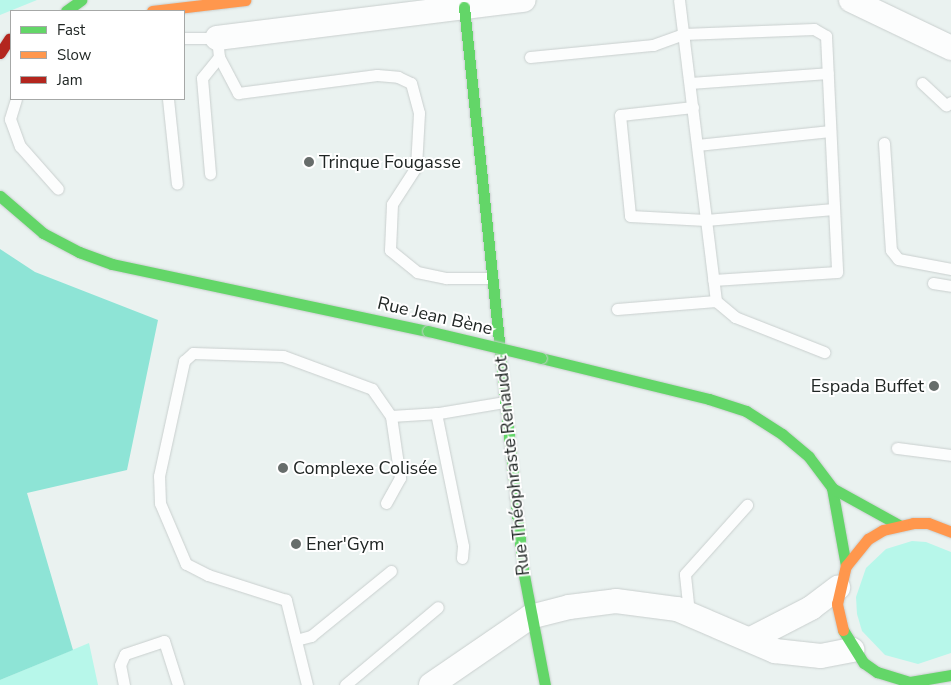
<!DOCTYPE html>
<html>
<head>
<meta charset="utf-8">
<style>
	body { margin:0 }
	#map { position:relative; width:951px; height:685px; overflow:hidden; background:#eaf2f0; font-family:"Nunito Sans",sans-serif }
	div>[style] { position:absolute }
	.green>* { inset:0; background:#b7f7ea }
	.forest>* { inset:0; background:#8ee4d6 }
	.roads { filter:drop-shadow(0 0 1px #c9cfce) drop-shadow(0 0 1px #c9cfce) }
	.lane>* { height:11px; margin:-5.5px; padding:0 5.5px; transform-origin:5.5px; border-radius:5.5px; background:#fcfdfd }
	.street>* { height:24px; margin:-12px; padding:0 12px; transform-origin:12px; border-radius:12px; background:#fcfdfd }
	.fast>* { height:11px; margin:-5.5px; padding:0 5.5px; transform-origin:5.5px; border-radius:5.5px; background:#63d668 }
	.slow>* { height:11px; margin:-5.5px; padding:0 5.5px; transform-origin:5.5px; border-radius:5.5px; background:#ff974d }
	.jam>* { height:11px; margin:-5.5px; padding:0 5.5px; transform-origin:5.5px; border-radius:5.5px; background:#b3261e }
	.bridges { filter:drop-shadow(0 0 1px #c9cfce) drop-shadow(0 0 1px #c9cfce) }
	.fast-bridge>* { height:11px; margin:-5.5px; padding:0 5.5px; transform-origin:5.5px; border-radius:5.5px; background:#63d668 }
	.dots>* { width:14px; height:14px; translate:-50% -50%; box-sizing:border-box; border:2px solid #fff; border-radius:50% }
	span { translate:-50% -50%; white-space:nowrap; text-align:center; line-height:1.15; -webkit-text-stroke:4px #fff; paint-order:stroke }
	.poi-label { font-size:18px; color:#202624 }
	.left { translate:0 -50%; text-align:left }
	.right { translate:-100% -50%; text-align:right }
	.street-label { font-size:18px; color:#202624 }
	.legend { position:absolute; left:10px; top:10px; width:175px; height:90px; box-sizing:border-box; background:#fff; border:1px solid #a6a8a7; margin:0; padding:6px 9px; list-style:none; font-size:15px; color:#202624 }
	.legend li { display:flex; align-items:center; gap:10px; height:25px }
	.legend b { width:25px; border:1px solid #a6a8a7 }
</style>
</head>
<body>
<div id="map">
	<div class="green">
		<div style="clip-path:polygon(0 0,37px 0,0 15px)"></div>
		<div style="clip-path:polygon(912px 541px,926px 542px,951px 552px,951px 653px,918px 664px,885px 655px,862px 631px,857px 614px,856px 597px,866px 568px,886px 549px)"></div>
		<div style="clip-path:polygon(89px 643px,98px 685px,0 685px,0 680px)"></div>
	</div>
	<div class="forest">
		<div style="clip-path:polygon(0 249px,35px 272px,158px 320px,127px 470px,27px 493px,73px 650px,0 680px)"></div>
	</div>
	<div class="roads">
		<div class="lane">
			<div style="left:184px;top:38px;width:33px"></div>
			<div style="left:217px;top:38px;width:19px;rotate:84deg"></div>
			<div style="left:219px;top:57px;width:27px;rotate:129deg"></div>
			<div style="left:202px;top:78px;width:96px;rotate:85.2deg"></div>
			<div style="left:219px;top:57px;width:41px;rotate:62.2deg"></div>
			<div style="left:238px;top:93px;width:140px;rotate:-7.4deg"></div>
			<div style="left:377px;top:75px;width:21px;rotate:5deg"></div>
			<div style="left:398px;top:77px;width:14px;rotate:25deg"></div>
			<div style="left:411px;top:83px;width:31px;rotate:75deg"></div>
			<div style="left:419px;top:113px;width:54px;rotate:93.2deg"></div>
			<div style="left:416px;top:167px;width:44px;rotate:123deg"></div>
			<div style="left:392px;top:204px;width:46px;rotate:92.5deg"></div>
			<div style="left:390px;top:250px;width:35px;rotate:39deg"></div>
			<div style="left:417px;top:272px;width:30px;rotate:12deg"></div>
			<div style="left:446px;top:278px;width:46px"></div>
			<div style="left:530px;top:57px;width:124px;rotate:-5.6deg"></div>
			<div style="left:653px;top:45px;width:32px;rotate:-20deg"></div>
			<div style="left:683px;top:34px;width:131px;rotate:-2.2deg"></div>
			<div style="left:814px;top:29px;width:14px;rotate:30deg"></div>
			<div style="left:826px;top:36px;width:236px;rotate:87.3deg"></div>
			<div style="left:837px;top:272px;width:124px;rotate:176.3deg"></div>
			<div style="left:690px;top:83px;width:138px;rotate:-4.1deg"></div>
			<div style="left:922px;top:83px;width:33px;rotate:43deg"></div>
			<div style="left:946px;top:105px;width:6px;rotate:-31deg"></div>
			<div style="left:16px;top:99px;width:21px;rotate:107deg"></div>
			<div style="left:10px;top:119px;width:29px;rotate:70deg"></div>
			<div style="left:20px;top:146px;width:57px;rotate:48.5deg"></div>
			<div style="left:168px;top:99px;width:85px;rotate:84deg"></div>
			<div style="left:693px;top:107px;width:73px;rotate:173.7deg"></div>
			<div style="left:620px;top:115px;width:101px;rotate:84.3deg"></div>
			<div style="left:630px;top:216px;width:76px;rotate:3deg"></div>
			<div style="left:706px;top:220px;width:128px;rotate:-4.9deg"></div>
			<div style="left:884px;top:143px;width:107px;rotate:86.3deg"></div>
			<div style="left:891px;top:250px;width:11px;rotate:52deg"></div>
			<div style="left:898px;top:259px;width:54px;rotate:10.7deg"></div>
			<div style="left:697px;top:145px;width:134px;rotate:-6deg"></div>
			<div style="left:933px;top:283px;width:18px;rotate:9deg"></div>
			<div style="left:716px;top:301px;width:25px;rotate:40deg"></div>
			<div style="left:735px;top:317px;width:96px;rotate:21.5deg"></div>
			<div style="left:617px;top:309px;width:99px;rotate:-4.6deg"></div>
			<div style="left:716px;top:301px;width:303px;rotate:-97deg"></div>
			<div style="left:436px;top:413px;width:136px;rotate:78.5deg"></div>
			<div style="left:463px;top:546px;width:12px;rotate:95deg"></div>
			<div style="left:897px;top:448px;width:54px;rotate:7.4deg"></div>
			<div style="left:386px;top:503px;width:29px;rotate:-61deg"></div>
			<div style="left:400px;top:478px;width:63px;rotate:-98.3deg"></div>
			<div style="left:391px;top:416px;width:48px;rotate:-3.6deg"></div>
			<div style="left:439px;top:413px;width:67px;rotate:-9.5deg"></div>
			<div style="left:689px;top:613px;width:39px;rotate:-96deg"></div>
			<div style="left:685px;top:574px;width:93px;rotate:-48.1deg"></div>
			<div style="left:296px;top:640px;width:16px;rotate:-15deg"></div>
			<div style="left:311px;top:636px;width:103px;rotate:-39.1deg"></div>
			<div style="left:124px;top:685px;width:20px;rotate:-101deg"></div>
			<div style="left:120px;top:665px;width:12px;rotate:-66deg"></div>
			<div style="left:125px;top:654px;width:41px;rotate:-18.4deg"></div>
			<div style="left:164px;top:641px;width:46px;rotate:72.3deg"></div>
			<div style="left:307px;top:685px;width:88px;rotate:-103.9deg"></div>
			<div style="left:286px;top:600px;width:82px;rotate:-162.2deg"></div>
			<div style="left:208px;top:575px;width:25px;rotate:-153deg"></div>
			<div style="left:186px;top:564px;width:66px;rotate:-113.1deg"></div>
			<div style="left:160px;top:503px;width:27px;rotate:-92deg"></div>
			<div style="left:159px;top:476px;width:118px;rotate:-77.7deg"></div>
			<div style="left:184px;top:361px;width:12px;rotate:-42deg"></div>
			<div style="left:193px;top:353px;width:90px;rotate:1.9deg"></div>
			<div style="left:283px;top:356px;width:95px;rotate:20.3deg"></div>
			<div style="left:372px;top:389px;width:33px;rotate:55deg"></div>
			<div style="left:345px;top:685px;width:121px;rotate:-40deg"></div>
		</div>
		<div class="street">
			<div style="left:851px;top:0;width:111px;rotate:25.6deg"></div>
			<div style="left:217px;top:38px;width:309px;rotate:-7.1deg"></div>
			<div style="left:751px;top:639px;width:68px;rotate:-27.3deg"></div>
			<div style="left:811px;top:608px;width:34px;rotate:-37deg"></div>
			<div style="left:431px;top:685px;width:120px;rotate:-34.5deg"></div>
			<div style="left:530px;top:617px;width:40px;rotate:-14.4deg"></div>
			<div style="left:569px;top:607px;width:47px;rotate:-7.3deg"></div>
			<div style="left:616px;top:601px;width:62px;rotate:7.5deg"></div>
			<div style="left:677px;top:609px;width:107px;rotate:23.2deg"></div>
			<div style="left:775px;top:651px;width:46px;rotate:6.2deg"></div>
			<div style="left:821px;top:656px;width:32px;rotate:-11deg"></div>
		</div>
		<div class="fast">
			<div style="left:464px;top:7px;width:566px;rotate:84.02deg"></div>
			<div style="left:523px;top:570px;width:117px;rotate:79.2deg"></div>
			<div style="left:66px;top:11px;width:19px;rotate:-36deg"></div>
			<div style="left:0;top:196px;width:57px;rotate:40.7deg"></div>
			<div style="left:43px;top:233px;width:41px;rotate:27.8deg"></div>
			<div style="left:79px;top:252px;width:35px;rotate:20deg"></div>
			<div style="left:112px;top:264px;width:323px;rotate:12deg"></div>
			<div style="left:541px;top:358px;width:173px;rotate:13.7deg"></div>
			<div style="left:709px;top:399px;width:39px;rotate:18deg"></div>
			<div style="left:746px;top:411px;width:43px;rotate:32.6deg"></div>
			<div style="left:782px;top:434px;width:35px;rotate:40deg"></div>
			<div style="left:809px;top:457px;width:39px;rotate:53deg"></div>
			<div style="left:832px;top:488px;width:79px;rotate:79.8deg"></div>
			<div style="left:832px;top:488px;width:77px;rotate:28.9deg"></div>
			<div style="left:843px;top:630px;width:39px;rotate:58deg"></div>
			<div style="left:864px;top:663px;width:16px;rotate:35deg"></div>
			<div style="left:877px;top:672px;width:34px;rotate:17deg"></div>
			<div style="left:910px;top:682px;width:42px;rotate:-9.7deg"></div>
		</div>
		<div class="slow">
			<div style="left:152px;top:11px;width:94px;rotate:-6.7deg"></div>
			<div style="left:843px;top:630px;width:27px;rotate:-103deg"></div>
			<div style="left:837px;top:604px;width:39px;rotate:-77deg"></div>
			<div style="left:846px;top:566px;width:35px;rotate:-51deg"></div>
			<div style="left:868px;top:539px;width:17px;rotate:-31deg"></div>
			<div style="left:883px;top:530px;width:31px;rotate:-13deg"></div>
			<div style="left:913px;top:523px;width:15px"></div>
			<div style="left:928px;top:523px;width:25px;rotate:21deg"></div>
		</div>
		<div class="jam">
			<div style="left:0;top:53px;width:17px;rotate:-57deg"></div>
		</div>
	</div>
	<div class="bridges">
		<div class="fast-bridge">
			<div style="left:428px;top:331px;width:116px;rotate:13.4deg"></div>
		</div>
	</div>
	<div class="dots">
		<div style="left:309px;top:162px;background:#676d6b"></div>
		<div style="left:934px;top:386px;background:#676d6b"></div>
		<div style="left:283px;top:468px;background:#676d6b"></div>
		<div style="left:296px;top:544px;background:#676d6b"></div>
	</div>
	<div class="poi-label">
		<span class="left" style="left:319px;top:162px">Trinque Fougasse</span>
		<span class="right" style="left:924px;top:386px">Espada Buffet</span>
		<span class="left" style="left:293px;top:468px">Complexe Colisée</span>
		<span class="left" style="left:306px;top:544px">Ener'Gym</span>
	</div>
	<div class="street-label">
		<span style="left:435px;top:316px;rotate:13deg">Rue Jean Bène</span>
		<span style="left:512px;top:466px;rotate:-96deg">Rue Théophraste Renaudot</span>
	</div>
	<ul class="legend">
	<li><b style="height:6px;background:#63d668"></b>Fast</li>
	<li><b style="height:6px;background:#ff974d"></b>Slow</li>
	<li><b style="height:6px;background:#b3261e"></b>Jam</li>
	</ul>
</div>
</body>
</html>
